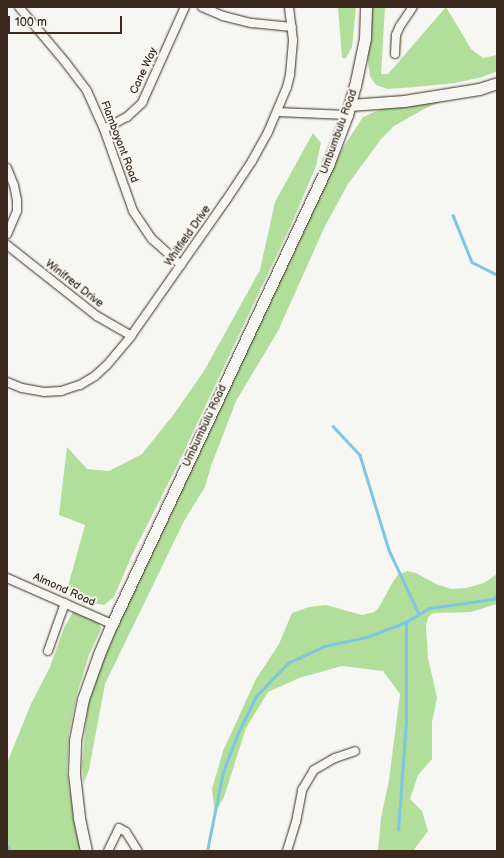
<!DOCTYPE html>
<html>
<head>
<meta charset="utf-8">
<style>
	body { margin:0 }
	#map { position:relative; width:504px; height:858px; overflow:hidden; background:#f6f6f2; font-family:"Balsamiq Sans",sans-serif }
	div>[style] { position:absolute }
	.green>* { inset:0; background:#b2de9c }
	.stream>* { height:2.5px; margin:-1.25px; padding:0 1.25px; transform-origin:1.25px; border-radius:1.25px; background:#7fc7e0 }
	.roads { filter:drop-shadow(0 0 1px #3b2a1e) drop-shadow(0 0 1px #3b2a1e) }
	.minor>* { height:8px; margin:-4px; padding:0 4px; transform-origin:4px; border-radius:4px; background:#f6f6f2 }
	.major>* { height:11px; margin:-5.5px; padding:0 5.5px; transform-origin:5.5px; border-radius:5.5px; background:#f6f6f2 }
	span { translate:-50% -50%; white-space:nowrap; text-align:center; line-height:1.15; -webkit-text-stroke:4px #f6f6f2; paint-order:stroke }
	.street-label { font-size:11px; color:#3b2a1e }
	.frame { position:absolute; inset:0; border:8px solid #3b2a1e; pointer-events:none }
	.scale { position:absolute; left:8px; top:16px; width:114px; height:18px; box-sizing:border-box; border:2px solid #3b2a1e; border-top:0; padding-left:5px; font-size:12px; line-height:14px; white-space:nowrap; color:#3b2a1e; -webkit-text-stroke:3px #f6f6f2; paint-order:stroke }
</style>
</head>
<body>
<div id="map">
	<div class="green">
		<div style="clip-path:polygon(338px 7px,356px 7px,352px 47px,346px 58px,342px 58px)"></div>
		<div style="clip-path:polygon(372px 7px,385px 7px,381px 74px,388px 74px,446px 7px,471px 49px,483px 58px,497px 55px,497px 71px,482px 77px,455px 83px,415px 87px,388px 89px,376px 85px,370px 76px,368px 62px)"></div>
		<div style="clip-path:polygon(443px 101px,424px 109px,394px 126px,381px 139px,348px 184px,325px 226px,278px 331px,236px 401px,211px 466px,205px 487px,184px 521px,105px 684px,89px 769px,84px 783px,82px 767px,85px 729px,90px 693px,113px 632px,329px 174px,344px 146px,363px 117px,381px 109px)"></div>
		<div style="clip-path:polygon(313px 133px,321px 143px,316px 166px,292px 223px,177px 466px,132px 555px,114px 597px,104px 605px,88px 602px,67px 590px,85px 525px,59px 515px,67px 447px,87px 469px,109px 471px,142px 454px,174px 414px,204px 371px,260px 270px,275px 202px)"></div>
		<div style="clip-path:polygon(407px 571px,416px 573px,436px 584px,451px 589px,466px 588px,484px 583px,497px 574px,497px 604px,471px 612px,435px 613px,431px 614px,428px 618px,426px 625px,428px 658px,437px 698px,432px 722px,432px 759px,418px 775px,410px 799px,422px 811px,428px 831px,413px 851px,378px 851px,381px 818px,389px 780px,400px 694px,383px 671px,342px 666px,299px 678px,268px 692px,246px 728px,224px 797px,215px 813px,212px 789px,223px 751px,256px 679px,279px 644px,292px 613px,309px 607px,326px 605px,362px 615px,374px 612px,378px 609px,394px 580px,398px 575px)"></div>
		<div style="clip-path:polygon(73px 612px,98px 621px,101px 629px,89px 655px,77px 694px,69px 733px,67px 772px,76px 831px,81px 851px,7px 851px,7px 763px,31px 704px,50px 667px,64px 628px)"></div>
	</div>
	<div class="stream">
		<div style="left:453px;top:215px;width:51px;rotate:68deg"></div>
		<div style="left:472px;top:262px;width:28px;rotate:27deg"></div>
		<div style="left:333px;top:426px;width:40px;rotate:47deg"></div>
		<div style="left:360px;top:455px;width:99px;rotate:73deg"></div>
		<div style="left:389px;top:550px;width:71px;rotate:64.9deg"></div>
		<div style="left:398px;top:830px;width:109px;rotate:-85.8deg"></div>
		<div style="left:406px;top:721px;width:99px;rotate:-90deg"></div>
		<div style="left:7px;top:846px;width:3px;rotate:45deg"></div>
		<div style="left:207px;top:851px;width:81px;rotate:-78.6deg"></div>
		<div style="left:223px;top:772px;width:42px;rotate:-69deg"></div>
		<div style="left:238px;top:733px;width:41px;rotate:-64.1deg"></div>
		<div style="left:256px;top:696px;width:46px;rotate:-45.9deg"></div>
		<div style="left:288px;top:663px;width:40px;rotate:-25deg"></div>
		<div style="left:324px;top:646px;width:44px;rotate:-11.8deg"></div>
		<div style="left:367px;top:637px;width:42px;rotate:-21deg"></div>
		<div style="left:406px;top:622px;width:27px;rotate:-31deg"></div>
		<div style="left:429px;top:608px;width:65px;rotate:-8deg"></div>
		<div style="left:493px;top:599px;width:6px;rotate:-45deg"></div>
	</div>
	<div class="roads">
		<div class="minor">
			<div style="left:19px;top:7px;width:73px;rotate:50deg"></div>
			<div style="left:66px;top:63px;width:35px;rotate:53deg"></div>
			<div style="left:87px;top:91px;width:42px;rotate:65.9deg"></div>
			<div style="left:104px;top:129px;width:87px;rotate:70.5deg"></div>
			<div style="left:133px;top:211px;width:34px;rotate:56deg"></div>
			<div style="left:152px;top:239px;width:39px;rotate:42deg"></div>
			<div style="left:202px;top:7px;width:23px;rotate:23deg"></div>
			<div style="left:223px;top:16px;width:30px;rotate:14deg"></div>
			<div style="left:252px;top:23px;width:40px;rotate:5.7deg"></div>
			<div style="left:395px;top:54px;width:19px;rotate:-87deg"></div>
			<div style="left:396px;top:35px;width:10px;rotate:-66deg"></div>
			<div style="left:400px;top:26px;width:23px;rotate:-56deg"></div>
			<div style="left:277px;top:112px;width:70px;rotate:2.5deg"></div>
			<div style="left:104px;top:129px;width:26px;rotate:-28deg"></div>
			<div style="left:127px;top:117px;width:21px;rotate:-43deg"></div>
			<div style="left:142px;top:103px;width:105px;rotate:-65.9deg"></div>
			<div style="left:7px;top:168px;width:18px;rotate:68deg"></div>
			<div style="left:14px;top:185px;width:15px;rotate:79deg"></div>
			<div style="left:17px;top:200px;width:11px;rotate:90deg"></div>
			<div style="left:17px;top:211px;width:25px;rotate:113deg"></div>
			<div style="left:7px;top:245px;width:115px;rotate:38.3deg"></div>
			<div style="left:97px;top:316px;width:39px;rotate:30deg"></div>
			<div style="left:7px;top:382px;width:16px;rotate:22deg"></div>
			<div style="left:22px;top:388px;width:22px;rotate:10deg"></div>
			<div style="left:44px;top:392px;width:17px;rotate:-3deg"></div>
			<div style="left:61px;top:391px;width:20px;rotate:-18deg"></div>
			<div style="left:80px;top:385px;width:17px;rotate:-31deg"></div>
			<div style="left:95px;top:376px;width:16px;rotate:-43deg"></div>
			<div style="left:107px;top:365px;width:38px;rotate:-50deg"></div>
			<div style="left:131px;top:336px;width:164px;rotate:-55deg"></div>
			<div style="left:225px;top:202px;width:49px;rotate:-56.6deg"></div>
			<div style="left:252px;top:161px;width:33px;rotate:-61deg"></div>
			<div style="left:268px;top:132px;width:49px;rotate:-67.1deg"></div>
			<div style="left:287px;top:87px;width:12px;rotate:-76deg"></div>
			<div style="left:290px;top:75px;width:35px;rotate:-85deg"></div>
			<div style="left:293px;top:40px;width:33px;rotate:-97deg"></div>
			<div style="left:7px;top:578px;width:115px;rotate:23.7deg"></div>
			<div style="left:48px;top:651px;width:51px;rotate:-70.5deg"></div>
			<div style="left:108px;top:851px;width:25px;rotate:-64deg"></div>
			<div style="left:119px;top:828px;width:8px;rotate:30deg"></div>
			<div style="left:126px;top:832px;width:22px;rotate:58deg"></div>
			<div style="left:287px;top:851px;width:30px;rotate:-73deg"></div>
			<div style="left:296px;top:822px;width:33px;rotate:-79deg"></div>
			<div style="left:302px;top:790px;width:23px;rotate:-59deg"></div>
			<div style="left:314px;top:770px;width:24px;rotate:-30deg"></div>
			<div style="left:335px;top:758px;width:21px;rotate:-19deg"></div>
		</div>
		<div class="major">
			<div style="left:350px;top:105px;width:54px;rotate:-4.2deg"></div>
			<div style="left:404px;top:101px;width:76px;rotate:-9.1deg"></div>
			<div style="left:479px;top:89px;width:19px;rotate:-18deg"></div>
			<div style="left:86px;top:851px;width:35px;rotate:-102deg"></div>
			<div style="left:79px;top:817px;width:44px;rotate:-96.5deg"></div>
			<div style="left:74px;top:773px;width:33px;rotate:-88deg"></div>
			<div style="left:75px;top:740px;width:42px;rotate:-79deg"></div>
			<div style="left:83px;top:699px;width:48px;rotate:-70.4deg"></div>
			<div style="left:99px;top:654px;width:33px;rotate:-67deg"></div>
			<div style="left:112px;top:624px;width:507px;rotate:-64.8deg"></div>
			<div style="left:328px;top:165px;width:53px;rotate:-69.2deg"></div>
			<div style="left:347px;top:115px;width:30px;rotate:-75deg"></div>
			<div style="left:355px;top:86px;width:49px;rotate:-78.2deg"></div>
			<div style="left:365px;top:38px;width:31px;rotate:-88deg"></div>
		</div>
	</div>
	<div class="street-label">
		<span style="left:144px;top:71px;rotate:-65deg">Cane Way</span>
		<span style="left:339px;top:132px;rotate:-70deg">Umbumbulu Road</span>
		<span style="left:119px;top:142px;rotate:69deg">Flamboyant Road</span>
		<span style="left:188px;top:236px;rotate:-55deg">Whitfield Drive</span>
		<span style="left:74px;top:284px;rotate:38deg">Winifred Drive</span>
		<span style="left:205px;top:426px;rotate:-65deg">Umbumbulu Road</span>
		<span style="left:64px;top:590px;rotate:24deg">Almond Road</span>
	</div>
	<div class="frame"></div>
	<div class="scale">100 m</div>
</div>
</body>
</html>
